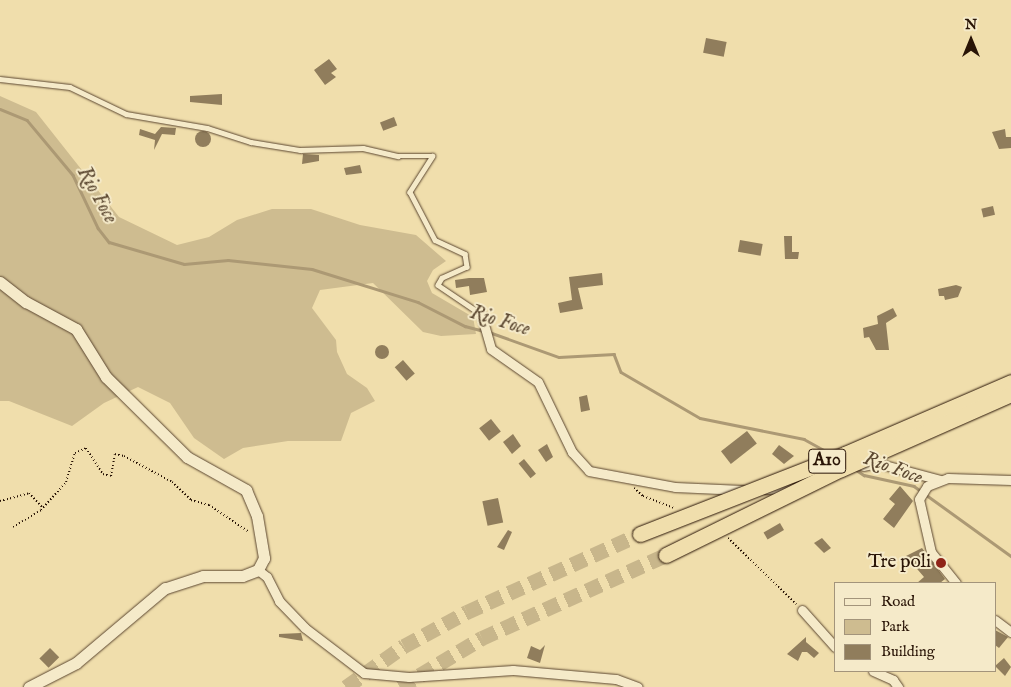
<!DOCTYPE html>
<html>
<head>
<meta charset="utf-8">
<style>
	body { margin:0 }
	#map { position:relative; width:1011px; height:687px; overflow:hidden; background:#f0deac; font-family:"IM FELL English",serif }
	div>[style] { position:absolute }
	.green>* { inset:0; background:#cebc90 }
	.stream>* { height:2.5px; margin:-1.25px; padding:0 1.25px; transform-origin:1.25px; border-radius:1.25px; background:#ac9974 }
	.building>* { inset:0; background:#907d5c; transform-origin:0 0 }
	.round { border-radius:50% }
	.motorway-tunnel>* { height:15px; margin-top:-7.5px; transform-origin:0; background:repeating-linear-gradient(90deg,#c8b68b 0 15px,transparent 0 23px) }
	.path>* { height:2px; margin-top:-1px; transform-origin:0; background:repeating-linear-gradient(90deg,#291406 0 1px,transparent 0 3.5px) }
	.roads { filter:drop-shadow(0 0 1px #5b4630) drop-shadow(0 0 1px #5b4630) }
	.service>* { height:4.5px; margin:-2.25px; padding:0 2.25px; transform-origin:2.25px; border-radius:2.25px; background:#f5eac9 }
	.minor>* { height:9px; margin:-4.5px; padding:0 4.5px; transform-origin:4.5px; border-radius:4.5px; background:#f5eac9 }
	.secondary>* { height:11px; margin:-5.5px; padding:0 5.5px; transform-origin:5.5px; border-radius:5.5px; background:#f5eac9 }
	.bridges { filter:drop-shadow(0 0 1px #291406) drop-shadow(0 0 1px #291406) }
	.motorway-bridge>* { height:15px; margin:-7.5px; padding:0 7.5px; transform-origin:7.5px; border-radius:7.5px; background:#f0deac }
	.dots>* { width:14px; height:14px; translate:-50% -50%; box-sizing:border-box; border:2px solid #f5eac9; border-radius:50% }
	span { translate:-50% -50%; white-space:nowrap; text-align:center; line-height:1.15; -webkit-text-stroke:4px #f5eac9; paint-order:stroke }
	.shield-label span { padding:1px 4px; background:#f5eac9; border:1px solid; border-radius:4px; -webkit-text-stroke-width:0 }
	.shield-label { font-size:18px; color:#291406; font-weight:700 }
	.poi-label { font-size:19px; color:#291406 }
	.right { translate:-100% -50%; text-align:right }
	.water-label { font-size:20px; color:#5d4932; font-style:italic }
	.legend { position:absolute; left:834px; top:582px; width:162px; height:90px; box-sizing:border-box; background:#f5eac9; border:1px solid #a3947b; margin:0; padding:6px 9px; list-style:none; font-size:15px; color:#291406 }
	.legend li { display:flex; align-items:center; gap:10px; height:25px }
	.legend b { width:25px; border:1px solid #a3947b }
	.north { position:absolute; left:946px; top:15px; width:50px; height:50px; -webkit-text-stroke:4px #f5eac9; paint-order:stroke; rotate:0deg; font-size:14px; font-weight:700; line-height:20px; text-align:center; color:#291406 }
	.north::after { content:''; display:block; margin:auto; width:18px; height:22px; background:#291406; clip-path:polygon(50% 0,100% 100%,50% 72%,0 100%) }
</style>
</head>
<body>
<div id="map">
	<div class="green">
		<div style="clip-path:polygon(0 96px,36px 112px,119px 217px,177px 245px,209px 237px,237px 220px,272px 209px,311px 209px,360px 225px,416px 235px,446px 261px,433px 270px,427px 281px,432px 293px,473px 317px,476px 334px,441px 336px,423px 332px,373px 283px,320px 290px,312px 308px,336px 340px,337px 352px,347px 374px,367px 388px,375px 401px,351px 413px,341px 441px,288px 441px,243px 448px,224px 459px,194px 438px,170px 403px,138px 387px,104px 403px,72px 426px,9px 401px,0 401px)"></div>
	</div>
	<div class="stream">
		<div style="left:0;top:109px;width:29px;rotate:22deg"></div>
		<div style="left:27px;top:120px;width:72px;rotate:50.1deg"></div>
		<div style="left:73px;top:175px;width:59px;rotate:64.7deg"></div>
		<div style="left:98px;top:228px;width:18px;rotate:52deg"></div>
		<div style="left:109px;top:242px;width:78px;rotate:16.3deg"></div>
		<div style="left:184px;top:264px;width:44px;rotate:-5.2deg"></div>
		<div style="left:228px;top:260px;width:84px;rotate:6.1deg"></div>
		<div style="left:312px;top:269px;width:111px;rotate:17.3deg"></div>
		<div style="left:418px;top:302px;width:53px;rotate:27.1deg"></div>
		<div style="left:465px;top:326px;width:20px;rotate:15deg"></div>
		<div style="left:489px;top:332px;width:74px;rotate:19.7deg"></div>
		<div style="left:559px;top:357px;width:55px;rotate:-3.1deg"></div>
		<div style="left:614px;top:354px;width:19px;rotate:69deg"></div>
		<div style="left:621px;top:372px;width:91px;rotate:30.2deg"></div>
		<div style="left:700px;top:418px;width:106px;rotate:11.4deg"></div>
		<div style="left:804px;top:439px;width:31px;rotate:29deg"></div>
		<div style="left:855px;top:469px;width:11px;rotate:34deg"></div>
		<div style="left:864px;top:475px;width:51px;rotate:12.4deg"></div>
		<div style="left:914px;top:486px;width:120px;rotate:35.8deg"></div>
	</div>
	<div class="building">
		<div style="left:706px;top:38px;width:21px;height:15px;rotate:11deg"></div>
		<div style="clip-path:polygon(329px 59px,337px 69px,331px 73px,336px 77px,325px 85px,314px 70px)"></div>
		<div style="clip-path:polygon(222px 94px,222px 105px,190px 102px,190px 96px)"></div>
		<div style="left:394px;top:117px;width:9px;height:15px;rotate:69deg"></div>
		<div style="clip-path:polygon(161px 127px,176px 128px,175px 135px,162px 134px,154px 150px,155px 140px,139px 135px,140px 129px,155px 134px)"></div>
		<div style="clip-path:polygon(1005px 129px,1006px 137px,1011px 137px,1011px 148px,999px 149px,992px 132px)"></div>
		<div class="round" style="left:195px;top:131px;width:16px;height:16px"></div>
		<div style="clip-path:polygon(303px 154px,319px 155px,319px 161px,302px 164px)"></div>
		<div style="clip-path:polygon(360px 165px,362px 173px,346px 175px,344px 168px)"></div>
		<div style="left:993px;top:206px;width:9px;height:12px;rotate:77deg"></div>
		<div style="clip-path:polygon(784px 236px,792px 236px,792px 252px,799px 252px,798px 259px,785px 259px)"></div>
		<div style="left:740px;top:240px;width:23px;height:12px;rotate:10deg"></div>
		<div style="clip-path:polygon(602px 273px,603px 285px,578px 288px,583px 309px,560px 313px,558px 303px,572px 300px,569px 277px)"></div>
		<div style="clip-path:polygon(469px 278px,484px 278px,487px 292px,470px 295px,469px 286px,456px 288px,455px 280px)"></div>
		<div style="clip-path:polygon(956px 285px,962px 287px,958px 297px,945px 300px,944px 296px,939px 296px,938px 289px)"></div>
		<div style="clip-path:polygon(893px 308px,897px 316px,886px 323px,889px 350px,876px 350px,869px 337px,864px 338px,863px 328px,878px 324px,877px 316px)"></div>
		<div class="round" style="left:375px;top:345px;width:14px;height:14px"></div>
		<div style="left:403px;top:360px;width:18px;height:11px;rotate:49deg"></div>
		<div style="clip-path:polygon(587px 395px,590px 410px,581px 412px,579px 397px)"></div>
		<div style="left:491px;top:419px;width:16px;height:15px;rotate:52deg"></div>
		<div style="left:747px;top:431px;width:16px;height:33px;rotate:52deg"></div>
		<div style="clip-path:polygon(513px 434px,521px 446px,512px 454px,503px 442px)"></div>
		<div style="clip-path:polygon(547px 444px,553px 457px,546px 462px,538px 450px)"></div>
		<div style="clip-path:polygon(779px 445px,794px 456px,784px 464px,772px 454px)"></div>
		<div style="left:524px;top:459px;width:19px;height:7px;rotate:51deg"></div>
		<div style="clip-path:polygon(900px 486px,913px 501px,894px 528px,883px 519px,895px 504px,889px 499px)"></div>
		<div style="left:498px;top:498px;width:25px;height:16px;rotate:78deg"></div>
		<div style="left:780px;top:523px;width:8px;height:19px;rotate:60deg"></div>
		<div style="clip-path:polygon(508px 530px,512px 532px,504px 550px,497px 547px)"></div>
		<div style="clip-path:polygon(822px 538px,831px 548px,824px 553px,814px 543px)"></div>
		<div style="clip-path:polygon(922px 548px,945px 579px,940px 583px,917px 583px,924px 577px,906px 556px)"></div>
		<div style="clip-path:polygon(995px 630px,1008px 637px,999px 648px,995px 645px)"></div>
		<div style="clip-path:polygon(301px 633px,303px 641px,279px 637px,279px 634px)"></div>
		<div style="clip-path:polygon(806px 637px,806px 642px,819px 653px,814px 658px,807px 652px,802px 652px,798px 661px,787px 654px)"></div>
		<div style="clip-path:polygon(545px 645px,540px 663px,527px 658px,531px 646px,540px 650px)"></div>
		<div style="left:50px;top:648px;width:13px;height:15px;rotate:45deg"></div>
		<div style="clip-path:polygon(1004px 658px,1011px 667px,1005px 676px,995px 666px)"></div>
	</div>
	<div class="motorway-tunnel">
		<div style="left:346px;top:687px;width:71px;rotate:-35.3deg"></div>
		<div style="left:404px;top:646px;width:72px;rotate:-28.4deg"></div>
		<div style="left:467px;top:612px;width:190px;rotate:-24.3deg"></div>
		<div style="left:400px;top:687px;width:96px;rotate:-30.9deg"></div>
		<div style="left:482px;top:638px;width:202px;rotate:-24.3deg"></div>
	</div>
	<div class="path">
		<div style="left:634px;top:488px;width:12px;rotate:42deg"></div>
		<div style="left:643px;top:496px;width:33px;rotate:21deg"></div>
		<div style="left:0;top:501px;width:30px;rotate:-15deg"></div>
		<div style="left:29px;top:493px;width:19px;rotate:47deg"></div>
		<div style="left:13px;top:527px;width:33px;rotate:-31deg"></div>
		<div style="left:41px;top:510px;width:38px;rotate:-48deg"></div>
		<div style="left:66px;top:482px;width:30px;rotate:-73deg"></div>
		<div style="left:75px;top:453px;width:12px;rotate:-24deg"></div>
		<div style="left:86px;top:448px;width:31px;rotate:57deg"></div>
		<div style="left:103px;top:474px;width:8px;rotate:14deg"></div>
		<div style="left:111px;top:476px;width:22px;rotate:-80deg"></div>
		<div style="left:115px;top:454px;width:9px;rotate:13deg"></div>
		<div style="left:124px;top:456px;width:55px;rotate:28.4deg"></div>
		<div style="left:172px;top:482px;width:26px;rotate:43deg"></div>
		<div style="left:191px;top:500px;width:19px;rotate:16deg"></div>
		<div style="left:209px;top:505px;width:48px;rotate:34deg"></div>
		<div style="left:728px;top:538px;width:95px;rotate:44.1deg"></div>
	</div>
	<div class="roads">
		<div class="service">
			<div style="left:0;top:79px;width:70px;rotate:6.5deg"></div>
			<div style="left:70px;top:87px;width:62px;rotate:25.7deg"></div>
			<div style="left:126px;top:114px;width:82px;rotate:9.8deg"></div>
			<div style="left:207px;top:128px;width:46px;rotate:17.7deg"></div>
			<div style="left:251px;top:142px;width:50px;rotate:9.3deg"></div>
			<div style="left:300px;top:150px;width:63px;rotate:-1.8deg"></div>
			<div style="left:363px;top:148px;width:36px;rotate:13deg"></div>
			<div style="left:398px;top:156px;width:35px"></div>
			<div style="left:433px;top:156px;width:43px;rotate:122.6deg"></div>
			<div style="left:410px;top:192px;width:54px;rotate:62.5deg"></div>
			<div style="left:435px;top:240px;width:33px;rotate:25deg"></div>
			<div style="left:465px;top:254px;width:13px;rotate:81deg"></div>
			<div style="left:467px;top:267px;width:27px;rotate:156deg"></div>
			<div style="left:442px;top:278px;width:8px;rotate:120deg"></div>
			<div style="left:438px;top:285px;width:52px;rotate:34deg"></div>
		</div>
		<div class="minor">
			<div style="left:481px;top:314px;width:36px;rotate:74deg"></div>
			<div style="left:491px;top:349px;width:57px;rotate:35.1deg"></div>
			<div style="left:538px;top:382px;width:78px;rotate:64.1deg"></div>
			<div style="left:572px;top:452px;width:25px;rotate:48deg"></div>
			<div style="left:589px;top:471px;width:87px;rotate:10.5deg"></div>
			<div style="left:675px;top:487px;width:67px;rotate:2.6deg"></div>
			<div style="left:863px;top:466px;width:14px;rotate:-12deg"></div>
			<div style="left:877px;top:463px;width:65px;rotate:15.1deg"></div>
			<div style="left:765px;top:489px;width:30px;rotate:-2deg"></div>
			<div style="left:258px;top:570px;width:11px;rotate:38deg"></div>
			<div style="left:267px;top:577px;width:27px;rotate:63deg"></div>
			<div style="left:279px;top:601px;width:37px;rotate:46deg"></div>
			<div style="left:305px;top:628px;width:74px;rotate:37.3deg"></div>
			<div style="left:364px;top:673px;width:45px;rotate:5.1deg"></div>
			<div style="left:409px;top:677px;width:104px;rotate:-3.9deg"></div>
			<div style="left:513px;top:670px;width:103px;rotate:5deg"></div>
			<div style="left:616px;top:679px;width:23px;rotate:20deg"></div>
			<div style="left:956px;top:583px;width:40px;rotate:-129deg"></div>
			<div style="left:931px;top:552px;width:54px;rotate:-102.8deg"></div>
			<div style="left:919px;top:499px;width:15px;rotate:-58deg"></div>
			<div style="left:927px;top:486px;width:22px;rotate:-21deg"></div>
			<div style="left:948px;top:478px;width:63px;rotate:1.8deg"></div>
			<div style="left:802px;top:610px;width:50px;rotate:48.3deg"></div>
			<div style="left:995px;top:620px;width:20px;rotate:37deg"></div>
			<div style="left:873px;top:671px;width:22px;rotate:24deg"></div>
			<div style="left:893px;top:680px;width:9px;rotate:54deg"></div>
		</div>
		<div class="secondary">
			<div style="left:0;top:282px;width:33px;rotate:38deg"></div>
			<div style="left:26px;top:302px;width:57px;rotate:28.4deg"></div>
			<div style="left:76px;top:329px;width:57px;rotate:58deg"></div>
			<div style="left:106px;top:377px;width:114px;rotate:44.6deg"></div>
			<div style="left:187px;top:457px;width:68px;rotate:29.2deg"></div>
			<div style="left:246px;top:490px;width:28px;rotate:67deg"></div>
			<div style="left:257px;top:516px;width:43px;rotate:80.5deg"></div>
			<div style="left:264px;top:558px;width:13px;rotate:117deg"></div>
			<div style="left:258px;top:570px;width:17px;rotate:159deg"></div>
			<div style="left:242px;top:576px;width:39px;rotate:180deg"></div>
			<div style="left:203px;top:576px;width:40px;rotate:162deg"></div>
			<div style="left:165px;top:588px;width:116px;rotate:139.9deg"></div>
			<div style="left:76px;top:663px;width:53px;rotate:152.9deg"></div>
		</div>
	</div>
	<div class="bridges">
		<div class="motorway-bridge">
			<div style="left:640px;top:534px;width:220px;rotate:-21.3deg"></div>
			<div style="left:845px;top:454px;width:181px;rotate:-23.4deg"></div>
			<div style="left:666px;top:555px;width:195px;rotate:-26.2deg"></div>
			<div style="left:841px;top:469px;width:186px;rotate:-23.8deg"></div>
		</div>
	</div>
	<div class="dots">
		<div style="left:941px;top:563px;background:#8f2418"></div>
	</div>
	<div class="shield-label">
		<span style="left:827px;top:461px">A10</span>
	</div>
	<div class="poi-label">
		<span class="right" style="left:931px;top:563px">Tre poli</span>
	</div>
	<div class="water-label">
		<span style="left:97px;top:195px;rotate:61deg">Rio Foce</span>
		<span style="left:500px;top:321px;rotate:17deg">Rio Foce</span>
		<span style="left:893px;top:468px;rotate:20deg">Rio Foce</span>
	</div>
	<ul class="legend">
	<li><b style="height:6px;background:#f5eac9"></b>Road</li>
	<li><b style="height:14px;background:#cebc90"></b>Park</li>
	<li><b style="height:14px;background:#907d5c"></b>Building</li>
	</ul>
	<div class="north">N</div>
</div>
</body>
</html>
